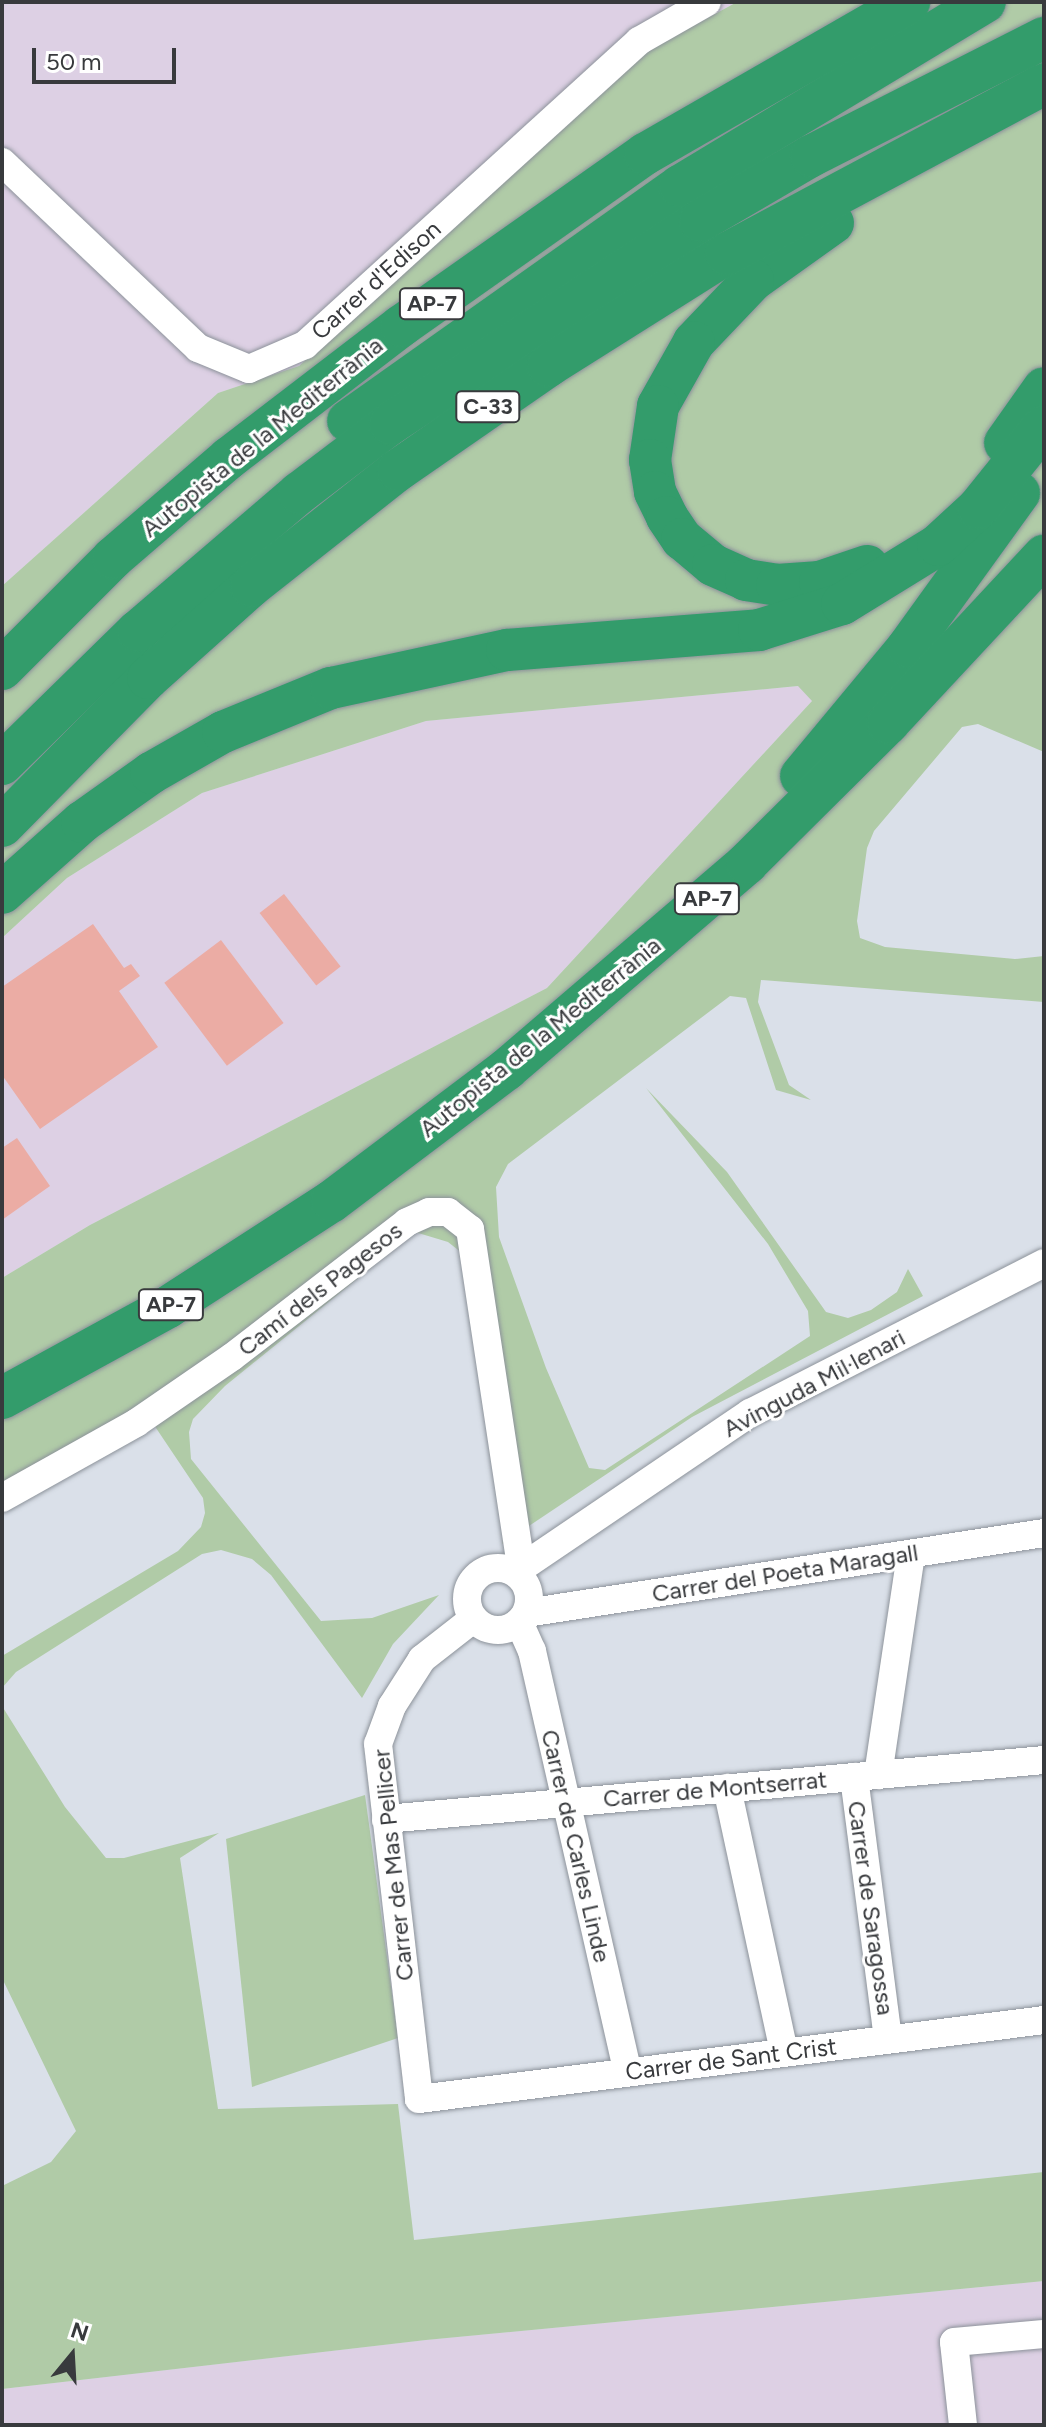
<!DOCTYPE html>
<html>
<head>
<meta charset="utf-8">
<style>
	body { margin:0 }
	#map { position:relative; width:1046px; height:2427px; overflow:hidden; background:#dae0e9; font-family:Figtree,sans-serif }
	div>[style] { position:absolute }
	.industrial>* { inset:0; background:#ddd0e4 }
	.green>* { inset:0; background:#b0cba7 }
	.building>* { inset:0; background:#ebaca4; transform-origin:0 0 }
	.roads { filter:drop-shadow(0 0 2px #8c929a) drop-shadow(0 0 2px #8c929a) }
	.minor>* { height:28px; margin:-14px; padding:0 14px; transform-origin:14px; border-radius:14px; background:#fff }
	.minor>.ring { margin:-14px; padding:0; box-sizing:content-box; background:none; border:28px solid #fff; border-radius:50% }
	.highway>* { height:42px; margin:-21px; padding:0 21px; transform-origin:21px; border-radius:21px; background:#339c6b }
	span { translate:-50% -50%; white-space:nowrap; text-align:center; line-height:1.15; -webkit-text-stroke:6px #fff; paint-order:stroke }
	.shield-label span { padding:2px 6px; background:#fff; border:2px solid; border-radius:6px; -webkit-text-stroke-width:0 }
	.shield-label { font-size:22px; color:#383a3d; font-weight:700 }
	.street-label { font-size:24px; color:#383a3d }
	.frame { position:absolute; inset:0; border:4px solid #383a3d; pointer-events:none }
	.north { position:absolute; left:32px; top:2315px; width:80px; height:80px; -webkit-text-stroke:6px #fff; paint-order:stroke; rotate:18deg; font-size:22px; font-weight:700; line-height:32px; text-align:center; color:#383a3d }
	.north::after { content:''; display:block; margin:auto; width:28px; height:36px; background:#383a3d; clip-path:polygon(50% 0,100% 100%,50% 72%,0 100%) }
	.scale { position:absolute; left:32px; top:48px; width:144px; height:36px; box-sizing:border-box; border:4px solid #383a3d; border-top:0; padding-left:10px; font-size:24px; line-height:28px; white-space:nowrap; color:#383a3d; -webkit-text-stroke:6px #fff; paint-order:stroke }
</style>
</head>
<body>
<div id="map">
	<div class="industrial">
		<div style="clip-path:polygon(2px 2px,737px 2px,649px 50px,299px 366px,218px 393px,2px 586px)"></div>
		<div style="clip-path:polygon(799px 686px,812px 701px,547px 988px,90px 1225px,2px 1278px,2px 938px,67px 878px,202px 793px,426px 721px)"></div>
		<div style="clip-path:polygon(1044px 2281px,1044px 2425px,2px 2425px,2px 2389px,426px 2340px)"></div>
	</div>
	<div class="green">
		<div style="clip-path:polygon(737px 2px,1044px 2px,1044px 752px,978px 724px,962px 727px,874px 831px,867px 848px,857px 921px,860px 938px,885px 947px,1015px 959px,1044px 956px,1044px 1002px,761px 980px,758px 1002px,789px 1085px,811px 1100px,776px 1090px,746px 998px,730px 996px,508px 1164px,496px 1187px,499px 1237px,546px 1368px,589px 1468px,605px 1470px,810px 1336px,808px 1311px,768px 1244px,646px 1088px,727px 1172px,826px 1312px,848px 1318px,871px 1310px,897px 1292px,908px 1269px,923px 1296px,692px 1417px,502px 1544px,506px 1529px,462px 1253px,448px 1242px,415px 1232px,225px 1386px,193px 1419px,189px 1432px,191px 1459px,321px 1621px,372px 1618px,439px 1595px,393px 1644px,362px 1698px,271px 1575px,252px 1559px,221px 1550px,202px 1554px,16px 1672px,2px 1688px,2px 1656px,178px 1551px,201px 1527px,205px 1513px,203px 1498px,154px 1425px,2px 1510px,2px 1278px,90px 1225px,547px 988px,812px 701px,798px 686px,426px 721px,202px 793px,67px 878px,2px 938px,2px 586px,218px 393px,299px 366px,649px 50px)"></div>
		<div style="clip-path:polygon(2px 1706px,65px 1807px,106px 1858px,124px 1858px,219px 1833px,180px 1858px,218px 2109px,398px 2104px,414px 2240px,1044px 2172px,1044px 2281px,426px 2340px,2px 2389px,2px 2186px,51px 2162px,76px 2131px,2px 1978px)"></div>
		<div style="clip-path:polygon(365px 1795px,398px 2038px,252px 2087px,226px 1839px)"></div>
	</div>
	<div class="building">
		<div style="left:284px;top:894px;width:92px;height:31px;rotate:52deg"></div>
		<div style="clip-path:polygon(93px 924px,124px 968px,131px 964px,140px 976px,119px 991px,158px 1047px,40px 1129px,2px 1075px,2px 987px)"></div>
		<div style="left:221px;top:940px;width:104px;height:71px;rotate:53deg"></div>
		<div style="clip-path:polygon(17px 1138px,50px 1186px,2px 1220px,2px 1148px)"></div>
	</div>
	<div class="roads">
		<div class="minor">
			<div style="left:2px;top:162px;width:270px;rotate:43.5deg"></div>
			<div style="left:198px;top:348px;width:55px;rotate:22.4deg"></div>
			<div style="left:249px;top:369px;width:61px;rotate:-23.2deg"></div>
			<div style="left:305px;top:345px;width:452px;rotate:-42.3deg"></div>
			<div style="left:639px;top:41px;width:78px;rotate:-29.8deg"></div>
			<div style="left:2px;top:1498px;width:154px;rotate:-29.2deg"></div>
			<div style="left:136px;top:1423px;width:116px;rotate:-34.5deg"></div>
			<div style="left:232px;top:1357px;width:221px;rotate:-37.6deg"></div>
			<div style="left:407px;top:1222px;width:24px;rotate:-24deg"></div>
			<div style="left:429px;top:1212px;width:19px"></div>
			<div style="left:448px;top:1212px;width:28px;rotate:38deg"></div>
			<div style="left:470px;top:1229px;width:343px;rotate:81.4deg"></div>
			<div class="ring" style="left:467px;top:1568px;width:34px;height:34px"></div>
			<div style="left:518px;top:1575px;width:8px;rotate:-67deg"></div>
			<div style="left:521px;top:1568px;width:277px;rotate:-34.1deg"></div>
			<div style="left:750px;top:1413px;width:330px;rotate:-27deg"></div>
			<div style="left:526px;top:1613px;width:524px;rotate:-8.78deg"></div>
			<div style="left:473px;top:1619px;width:65px;rotate:141.9deg"></div>
			<div style="left:422px;top:1659px;width:56px;rotate:122.6deg"></div>
			<div style="left:392px;top:1706px;width:40px;rotate:110.2deg"></div>
			<div style="left:378px;top:1744px;width:357px;rotate:83.4deg"></div>
			<div style="left:419px;top:2099px;width:630px;rotate:-7.2deg"></div>
			<div style="left:519px;top:1622px;width:32px;rotate:66deg"></div>
			<div style="left:532px;top:1651px;width:432px;rotate:77.2deg"></div>
			<div style="left:878px;top:1775px;width:223px;rotate:-81.5deg"></div>
			<div style="left:854px;top:1777px;width:264px;rotate:82.6deg"></div>
			<div style="left:727px;top:1788px;width:270px;rotate:77.8deg"></div>
			<div style="left:386px;top:1819px;width:661px;rotate:-5.12deg"></div>
			<div style="left:963px;top:2425px;width:83px;rotate:-96.2deg"></div>
			<div style="left:954px;top:2342px;width:90px;rotate:-5.1deg"></div>
		</div>
		<div class="highway">
			<div style="left:833px;top:223px;width:98px;rotate:144.5deg"></div>
			<div style="left:753px;top:280px;width:86px;rotate:133.6deg"></div>
			<div style="left:694px;top:342px;width:73px;rotate:119.4deg"></div>
			<div style="left:658px;top:406px;width:55px;rotate:98.4deg"></div>
			<div style="left:650px;top:460px;width:32px;rotate:81deg"></div>
			<div style="left:655px;top:492px;width:28px;rotate:64deg"></div>
			<div style="left:667px;top:517px;width:27px;rotate:56deg"></div>
			<div style="left:682px;top:539px;width:40px;rotate:40deg"></div>
			<div style="left:713px;top:565px;width:36px;rotate:24deg"></div>
			<div style="left:746px;top:580px;width:31px;rotate:9deg"></div>
			<div style="left:777px;top:585px;width:43px;rotate:-4deg"></div>
			<div style="left:820px;top:582px;width:50px;rotate:-18.8deg"></div>
			<div style="left:348px;top:421px;width:407px;rotate:-35.3deg"></div>
			<div style="left:680px;top:186px;width:356px;rotate:-31.1deg"></div>
			<div style="left:1005px;top:443px;width:67px;rotate:-54.7deg"></div>
			<div style="left:2px;top:669px;width:157px;rotate:-45deg"></div>
			<div style="left:113px;top:558px;width:153px;rotate:-40.8deg"></div>
			<div style="left:229px;top:458px;width:217px;rotate:-37.5deg"></div>
			<div style="left:401px;top:326px;width:299px;rotate:-35.2deg"></div>
			<div style="left:645px;top:154px;width:305px;rotate:-29.9deg"></div>
			<div style="left:2px;top:764px;width:190px;rotate:-44.4deg"></div>
			<div style="left:138px;top:631px;width:212px;rotate:-40.6deg"></div>
			<div style="left:299px;top:493px;width:114px;rotate:-37.2deg"></div>
			<div style="left:390px;top:424px;width:371px;rotate:-33.2deg"></div>
			<div style="left:700px;top:221px;width:129px;rotate:-30.4deg"></div>
			<div style="left:811px;top:156px;width:261px;rotate:-26.9deg"></div>
			<div style="left:801px;top:776px;width:168px;rotate:-50.3deg"></div>
			<div style="left:908px;top:647px;width:190px;rotate:-54.2deg"></div>
			<div style="left:2px;top:826px;width:208px;rotate:-45.4deg"></div>
			<div style="left:148px;top:678px;width:138px;rotate:-41.8deg"></div>
			<div style="left:251px;top:586px;width:187px;rotate:-38.3deg"></div>
			<div style="left:398px;top:470px;width:183px;rotate:-34.7deg"></div>
			<div style="left:548px;top:366px;width:210px;rotate:-32.2deg"></div>
			<div style="left:726px;top:254px;width:361px;rotate:-28.1deg"></div>
			<div style="left:2px;top:893px;width:107px;rotate:-41.6deg"></div>
			<div style="left:82px;top:822px;width:85px;rotate:-35.4deg"></div>
			<div style="left:151px;top:773px;width:83px;rotate:-29.7deg"></div>
			<div style="left:223px;top:732px;width:117px;rotate:-22.2deg"></div>
			<div style="left:331px;top:688px;width:180px;rotate:-12.2deg"></div>
			<div style="left:507px;top:650px;width:253px;rotate:-4.5deg"></div>
			<div style="left:759px;top:630px;width:87px;rotate:-17.4deg"></div>
			<div style="left:842px;top:604px;width:113px;rotate:-31.6deg"></div>
			<div style="left:938px;top:545px;width:54px;rotate:-42.8deg"></div>
			<div style="left:978px;top:508px;width:105px;rotate:-51.2deg"></div>
			<div style="left:2px;top:1398px;width:189px;rotate:-28.7deg"></div>
			<div style="left:168px;top:1307px;width:195px;rotate:-32.9deg"></div>
			<div style="left:332px;top:1201px;width:219px;rotate:-37deg"></div>
			<div style="left:507px;top:1069px;width:316px;rotate:-40.6deg"></div>
			<div style="left:747px;top:863px;width:199px;rotate:-44.8deg"></div>
			<div style="left:888px;top:723px;width:229px;rotate:-47deg"></div>
		</div>
	</div>
	<div class="shield-label">
		<span style="left:432px;top:304px">AP-7</span>
		<span style="left:488px;top:407px">C-33</span>
		<span style="left:707px;top:899px">AP-7</span>
		<span style="left:171px;top:1305px">AP-7</span>
	</div>
	<div class="street-label">
		<span style="left:376px;top:280px;rotate:-42deg">Carrer d'Edison</span>
		<span style="left:262px;top:437px;rotate:-39deg">Autopista de la Mediterrània</span>
		<span style="left:540px;top:1037px;rotate:-39deg">Autopista de la Mediterrània</span>
		<span style="left:320px;top:1289px;rotate:-38deg">Camí dels Pagesos</span>
		<span style="left:814px;top:1383px;rotate:-28deg">Avinguda Mil·lenari</span>
		<span style="left:785px;top:1573px;rotate:-9deg">Carrer del Poeta Maragall</span>
		<span style="left:715px;top:1789px;rotate:-5deg">Carrer de Montserrat</span>
		<span style="left:576px;top:1846px;rotate:77deg">Carrer de Carles Linde</span>
		<span style="left:393px;top:1865px;rotate:-96deg">Carrer de Mas Pellicer</span>
		<span style="left:871px;top:1908px;rotate:82deg">Carrer de Saragossa</span>
		<span style="left:731px;top:2059px;rotate:-7deg">Carrer de Sant Crist</span>
	</div>
	<div class="frame"></div>
	<div class="north">N</div>
	<div class="scale">50 m</div>
</div>
</body>
</html>
